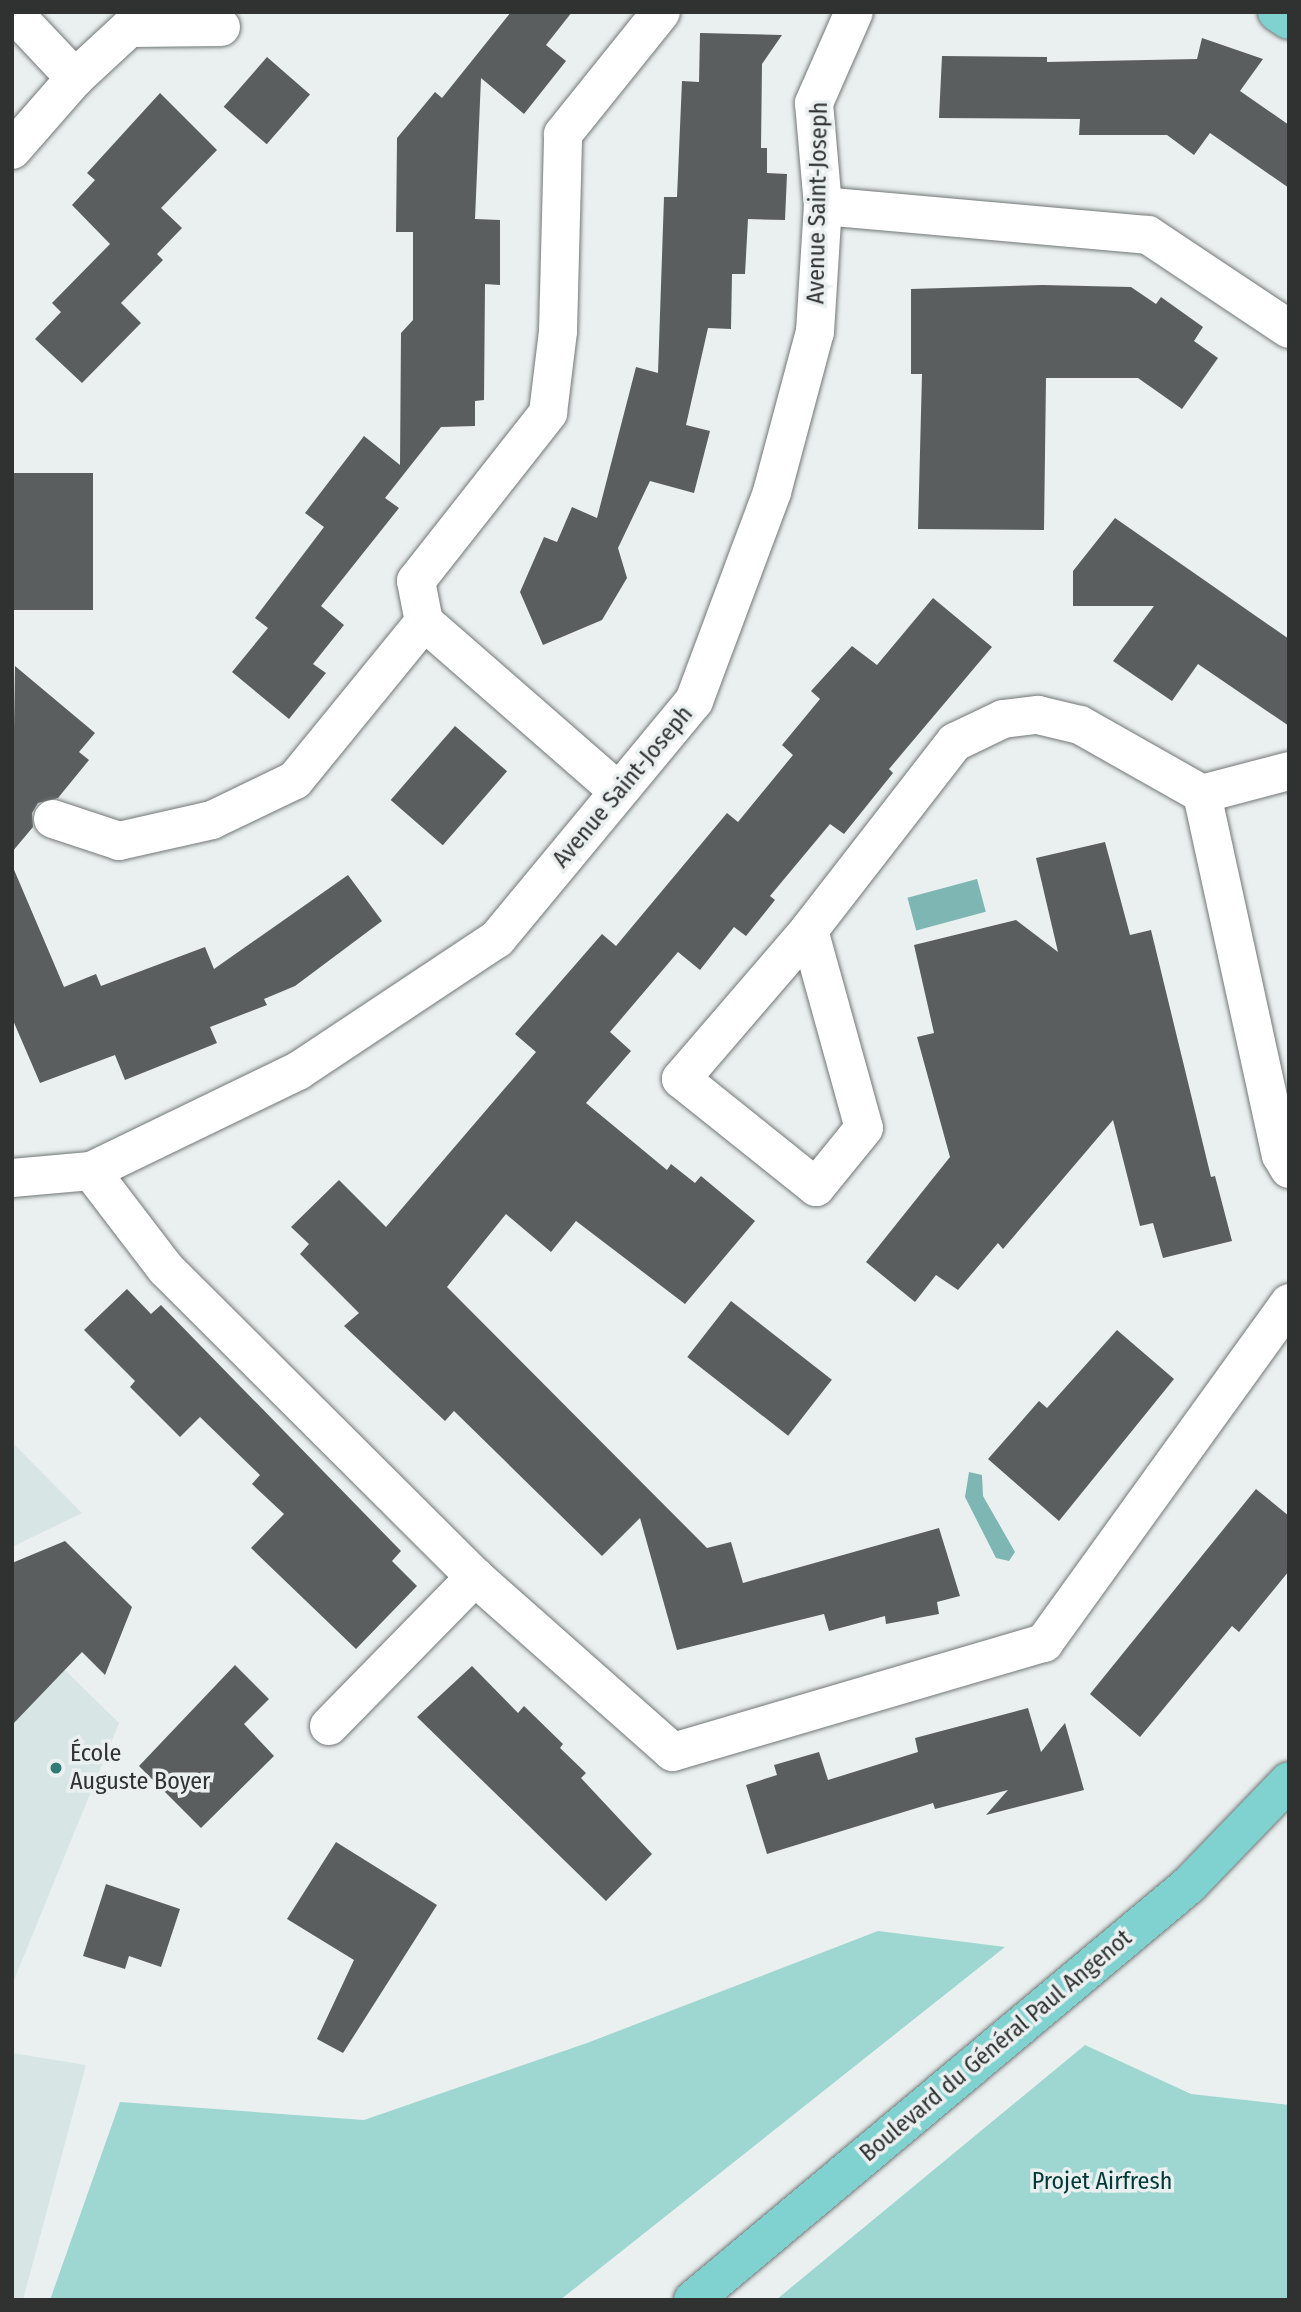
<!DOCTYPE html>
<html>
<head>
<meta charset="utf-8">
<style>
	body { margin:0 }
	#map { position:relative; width:1301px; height:2312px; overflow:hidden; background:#eaf0ef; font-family:"Fira Sans Condensed",sans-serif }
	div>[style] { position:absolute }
	.built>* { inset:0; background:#d7e6e5 }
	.green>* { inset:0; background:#9ed6d2 }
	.water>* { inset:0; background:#7db6b2; transform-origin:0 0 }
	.building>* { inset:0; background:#5a5e5e; transform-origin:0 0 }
	.roads { filter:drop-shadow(0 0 2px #727776) drop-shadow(0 0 2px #727776) }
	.minor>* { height:38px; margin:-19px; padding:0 19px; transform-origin:19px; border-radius:19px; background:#fff }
	.major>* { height:38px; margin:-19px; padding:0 19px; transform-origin:19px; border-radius:19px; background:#7fd2cf }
	.dots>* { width:19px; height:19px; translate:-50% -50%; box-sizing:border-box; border:4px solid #eaf0ef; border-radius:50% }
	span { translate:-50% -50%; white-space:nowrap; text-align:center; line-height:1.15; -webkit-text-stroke:7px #eaf0ef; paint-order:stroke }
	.street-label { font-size:24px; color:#303232 }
	.poi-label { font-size:24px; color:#303232 }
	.left { translate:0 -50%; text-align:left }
	.park-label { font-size:24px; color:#003a38 }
	.frame { position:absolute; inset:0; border:14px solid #303232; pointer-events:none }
</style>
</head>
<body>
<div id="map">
	<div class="built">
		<div style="clip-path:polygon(12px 1442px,82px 1513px,12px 1547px)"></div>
		<div style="clip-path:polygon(12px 1618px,119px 1723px,12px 1985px)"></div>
		<div style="clip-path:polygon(12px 2053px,86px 2065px,23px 2300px,12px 2300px)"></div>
	</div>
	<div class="green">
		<div style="clip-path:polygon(878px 1931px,1005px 1947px,560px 2300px,50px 2300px,120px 2102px,364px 2120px,587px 2043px)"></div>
		<div style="clip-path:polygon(1085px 2045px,1191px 2094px,1289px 2105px,1289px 2300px,776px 2300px)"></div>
	</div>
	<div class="water">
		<div style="left:977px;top:879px;width:34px;height:72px;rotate:75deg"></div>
		<div style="clip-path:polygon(969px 1472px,982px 1475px,983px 1496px,1015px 1552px,1009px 1561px,996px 1558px,965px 1497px)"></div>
	</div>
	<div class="building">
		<div style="clip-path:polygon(511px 12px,572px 12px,546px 45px,566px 61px,524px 114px,481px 78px,475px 219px,500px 220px,500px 285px,485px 284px,484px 400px,475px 401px,475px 426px,441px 427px,385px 498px,399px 508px,321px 606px,344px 625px,313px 664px,326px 673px,289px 719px,232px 672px,268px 628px,255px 618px,324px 527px,305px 513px,364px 436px,400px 465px,401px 333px,413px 320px,413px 232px,396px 232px,397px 138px,435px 92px,442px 98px)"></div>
		<div style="clip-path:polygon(700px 33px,782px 35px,762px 64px,761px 148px,767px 148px,767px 173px,787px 174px,785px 220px,748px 219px,745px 274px,732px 274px,731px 329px,708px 328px,686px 425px,710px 431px,694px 493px,650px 481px,618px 548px,627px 578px,602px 620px,543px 645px,520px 592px,544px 537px,557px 542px,572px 507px,597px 518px,636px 367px,658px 373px,664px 197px,677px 197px,682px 81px,699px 82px)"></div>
		<div style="clip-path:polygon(1202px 38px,1263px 59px,1240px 91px,1289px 125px,1289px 188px,1210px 133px,1194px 155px,1167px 135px,1079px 135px,1080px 119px,939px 118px,942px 56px,1047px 57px,1047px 62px,1197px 59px)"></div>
		<div style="left:267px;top:57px;width:57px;height:66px;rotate:41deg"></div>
		<div style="clip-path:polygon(160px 93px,217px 150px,161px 208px,182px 228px,157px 254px,163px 260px,121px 303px,141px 323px,82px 383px,35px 339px,61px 312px,52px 303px,110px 244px,72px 205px,95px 180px,87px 173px)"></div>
		<div style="clip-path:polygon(1042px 285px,1131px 287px,1156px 304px,1161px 297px,1203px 327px,1194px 341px,1218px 358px,1182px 409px,1138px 378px,1046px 378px,1044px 530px,918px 529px,922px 374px,911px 374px,911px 289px)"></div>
		<div style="left:93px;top:473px;width:137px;height:81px;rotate:90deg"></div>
		<div style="clip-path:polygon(1115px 518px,1289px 639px,1289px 726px,1198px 664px,1172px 701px,1113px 661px,1154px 606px,1073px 606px,1073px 571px)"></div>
		<div style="clip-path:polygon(933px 598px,992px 647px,889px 769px,893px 773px,844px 834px,830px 824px,770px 896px,775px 900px,746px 936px,734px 927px,700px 970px,678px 952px,610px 1032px,631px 1051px,586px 1103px,667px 1170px,671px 1164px,695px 1183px,701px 1176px,755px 1221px,685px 1304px,576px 1221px,551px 1252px,506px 1214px,447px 1287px,707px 1548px,731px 1542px,743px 1583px,939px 1528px,960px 1596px,937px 1602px,939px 1614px,886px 1624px,885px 1616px,829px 1631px,824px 1614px,677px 1650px,640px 1518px,602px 1556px,454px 1411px,445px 1421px,344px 1326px,359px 1313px,300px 1254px,309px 1244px,291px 1227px,339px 1180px,386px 1227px,536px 1052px,515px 1034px,602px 934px,616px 946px,727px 813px,738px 822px,793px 755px,782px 745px,820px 699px,811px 691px,852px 646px,877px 665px)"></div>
		<div style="clip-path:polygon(15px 666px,95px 733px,79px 752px,89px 760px,58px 798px,38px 803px,32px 813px,33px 827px,12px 852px)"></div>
		<div style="left:455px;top:726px;width:69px;height:98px;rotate:41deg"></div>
		<div style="clip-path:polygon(1105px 842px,1130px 935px,1151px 930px,1211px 1177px,1215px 1176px,1232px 1241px,1163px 1258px,1153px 1223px,1140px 1226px,1113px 1120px,1003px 1249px,998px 1243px,958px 1290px,936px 1275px,915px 1302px,866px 1262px,950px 1157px,917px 1037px,934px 1033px,914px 945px,1016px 920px,1058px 952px,1036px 858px)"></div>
		<div style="clip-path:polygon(12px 865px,64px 987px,96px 974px,101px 986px,205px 947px,214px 969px,348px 875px,382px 921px,295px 986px,264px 999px,267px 1005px,210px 1027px,217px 1043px,125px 1080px,115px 1055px,40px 1083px,12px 1018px)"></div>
		<div style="clip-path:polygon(127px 1289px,151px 1314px,161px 1305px,401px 1551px,392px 1561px,417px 1586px,356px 1649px,251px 1548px,284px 1514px,252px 1484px,260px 1475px,200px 1417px,180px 1437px,130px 1387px,135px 1381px,84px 1330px)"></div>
		<div style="left:731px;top:1301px;width:128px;height:71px;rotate:38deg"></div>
		<div style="clip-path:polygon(1117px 1330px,1174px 1379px,1059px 1521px,988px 1459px,1039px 1401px,1047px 1408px)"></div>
		<div style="clip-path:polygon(1256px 1489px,1289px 1516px,1289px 1571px,1239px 1632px,1232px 1626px,1140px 1737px,1090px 1694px)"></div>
		<div style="clip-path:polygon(65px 1541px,132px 1607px,105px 1675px,82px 1652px,12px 1725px,12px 1563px)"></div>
		<div style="clip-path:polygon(235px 1665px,269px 1699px,244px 1724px,274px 1756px,201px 1828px,139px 1766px)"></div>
		<div style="clip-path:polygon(472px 1666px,518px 1713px,524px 1706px,563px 1744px,560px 1748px,586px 1773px,581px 1778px,652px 1854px,606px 1901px,417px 1717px)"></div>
		<div style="clip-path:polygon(1028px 1708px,1041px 1752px,1065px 1723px,1084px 1790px,986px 1815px,1008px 1790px,935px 1809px,933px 1803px,767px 1854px,746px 1785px,777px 1775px,774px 1765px,819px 1752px,828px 1780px,918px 1752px,915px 1738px)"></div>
		<div style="clip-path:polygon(336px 1842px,437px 1905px,343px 2053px,317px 2039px,354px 1960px,287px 1919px)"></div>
		<div style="clip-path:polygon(106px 1884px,180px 1909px,161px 1967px,129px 1956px,125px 1969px,83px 1956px)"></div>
	</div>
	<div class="roads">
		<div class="minor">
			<div style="left:25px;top:25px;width:73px;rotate:46.7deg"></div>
			<div style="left:12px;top:150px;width:96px;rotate:-48.8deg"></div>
			<div style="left:75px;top:78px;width:74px;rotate:-42.8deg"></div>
			<div style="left:129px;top:28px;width:92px;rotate:-0.6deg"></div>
			<div style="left:823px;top:206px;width:326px;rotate:5.1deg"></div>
			<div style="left:1148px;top:235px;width:169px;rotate:33.7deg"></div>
			<div style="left:1289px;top:771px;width:90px;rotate:165.2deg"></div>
			<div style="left:1202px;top:794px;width:370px;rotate:77.7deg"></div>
			<div style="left:1281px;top:1155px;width:16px;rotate:60deg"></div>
			<div style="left:618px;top:791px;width:257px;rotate:-138.9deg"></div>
			<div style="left:424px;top:622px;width:42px;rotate:-101deg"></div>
			<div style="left:416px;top:581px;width:214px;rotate:-51.8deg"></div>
			<div style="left:548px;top:413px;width:83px;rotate:-83deg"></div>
			<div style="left:558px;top:331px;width:197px;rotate:-88.5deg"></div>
			<div style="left:563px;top:134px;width:156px;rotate:-51.2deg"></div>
			<div style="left:53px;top:819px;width:70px;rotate:18.4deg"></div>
			<div style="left:119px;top:841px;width:95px;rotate:-12.7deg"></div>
			<div style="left:212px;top:820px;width:92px;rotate:-25.7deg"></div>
			<div style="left:295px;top:780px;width:204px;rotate:-50.8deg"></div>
			<div style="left:809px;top:930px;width:205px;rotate:74.5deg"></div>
			<div style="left:864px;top:1128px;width:76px;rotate:129.1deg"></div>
			<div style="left:816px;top:1187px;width:173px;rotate:-141.3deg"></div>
			<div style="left:681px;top:1079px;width:196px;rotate:-49.3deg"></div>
			<div style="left:809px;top:930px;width:238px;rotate:-52.2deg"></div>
			<div style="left:955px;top:742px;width:53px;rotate:-25.6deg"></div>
			<div style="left:1003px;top:719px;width:35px;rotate:-7deg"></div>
			<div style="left:1038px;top:715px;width:43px;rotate:13.4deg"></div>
			<div style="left:1080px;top:725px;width:140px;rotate:29.5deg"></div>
			<div style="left:91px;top:1171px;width:123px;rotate:52.6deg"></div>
			<div style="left:166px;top:1269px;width:436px;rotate:44.9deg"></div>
			<div style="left:475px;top:1577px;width:264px;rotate:41.5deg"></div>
			<div style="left:673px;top:1752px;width:387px;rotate:-16.4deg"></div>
			<div style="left:1044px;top:1643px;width:419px;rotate:-54.2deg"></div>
			<div style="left:12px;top:1178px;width:79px;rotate:-5.1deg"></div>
			<div style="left:91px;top:1171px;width:230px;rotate:-25.8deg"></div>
			<div style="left:298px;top:1071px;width:239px;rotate:-33.6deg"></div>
			<div style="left:497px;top:939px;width:309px;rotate:-50.4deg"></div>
			<div style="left:694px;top:701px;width:223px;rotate:-69.5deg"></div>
			<div style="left:772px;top:492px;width:166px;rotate:-75deg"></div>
			<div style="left:815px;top:332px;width:126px;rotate:-86.4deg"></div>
			<div style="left:823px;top:206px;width:103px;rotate:-95deg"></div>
			<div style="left:814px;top:103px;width:99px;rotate:-66.3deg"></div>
			<div style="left:329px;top:1726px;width:209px;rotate:-45.6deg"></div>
		</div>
		<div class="major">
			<div style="left:1277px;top:12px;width:14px;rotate:34deg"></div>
			<div style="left:693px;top:2300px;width:647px;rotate:-39.92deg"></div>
			<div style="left:1189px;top:1885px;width:144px;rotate:-46.1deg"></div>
		</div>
	</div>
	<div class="dots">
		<div style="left:56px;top:1768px;background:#317a76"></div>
	</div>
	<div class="street-label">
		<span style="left:818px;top:203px;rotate:-89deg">Avenue Saint-Joseph</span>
		<span style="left:623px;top:787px;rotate:-50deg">Avenue Saint-Joseph</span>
		<span style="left:996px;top:2046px;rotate:-40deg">Boulevard du Général Paul Angenot</span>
	</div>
	<div class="poi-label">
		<span class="left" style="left:70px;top:1768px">École<br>Auguste Boyer</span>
	</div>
	<div class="park-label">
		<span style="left:1102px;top:2182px">Projet Airfresh</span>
	</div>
	<div class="frame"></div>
</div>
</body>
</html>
